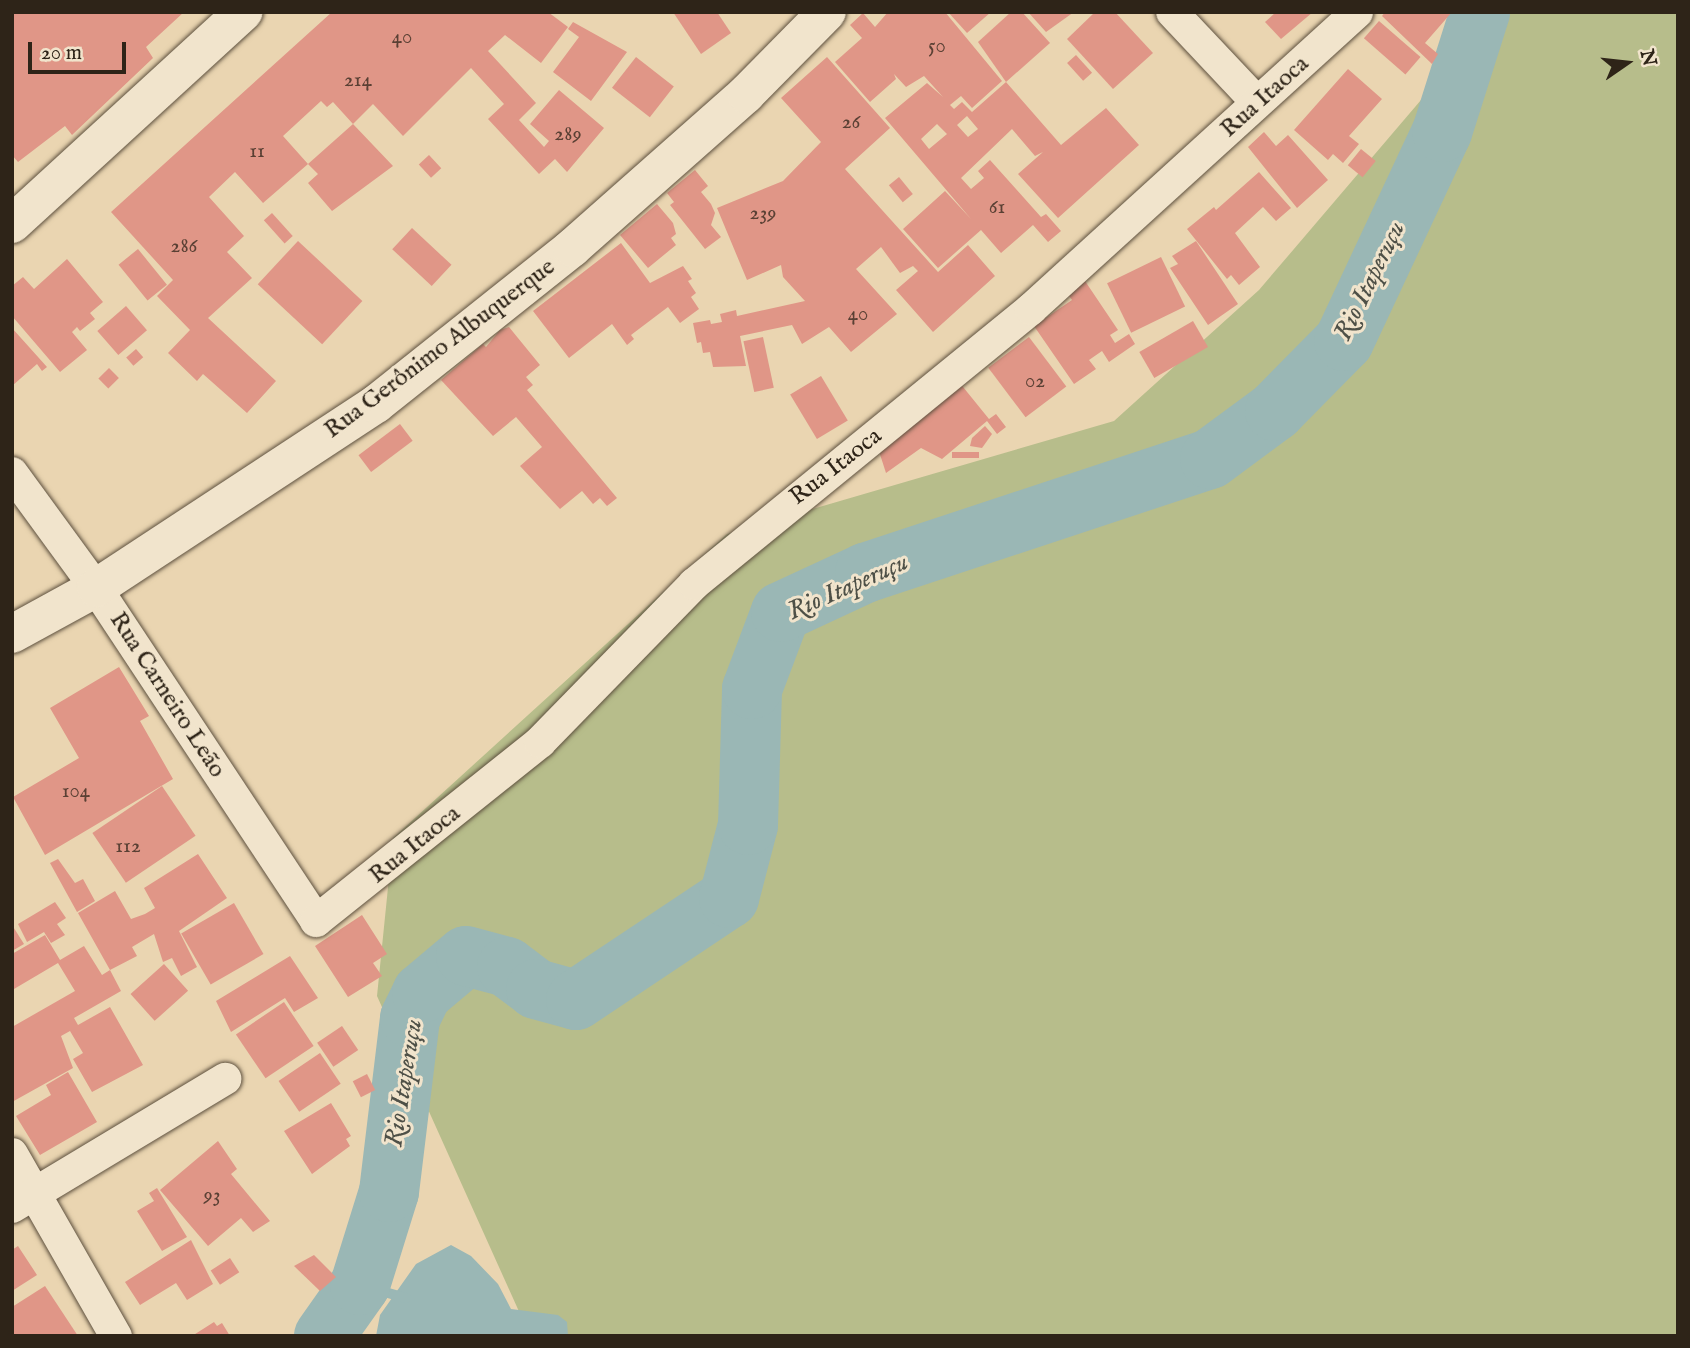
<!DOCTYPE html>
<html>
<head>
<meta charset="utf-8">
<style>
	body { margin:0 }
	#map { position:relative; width:1690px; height:1348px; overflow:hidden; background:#ead5b1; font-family:"IM FELL English",serif }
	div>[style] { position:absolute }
	.green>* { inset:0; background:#b7bd8b }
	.water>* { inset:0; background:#9ab7b5 }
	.stream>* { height:10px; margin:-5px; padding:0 5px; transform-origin:5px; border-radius:5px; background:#9ab7b5 }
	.river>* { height:60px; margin:-30px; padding:0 30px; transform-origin:30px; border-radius:30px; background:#9ab7b5 }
	.building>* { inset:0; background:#e09687; transform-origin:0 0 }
	.roads { filter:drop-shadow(0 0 2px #5d503e) drop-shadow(0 0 2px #5d503e) }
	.street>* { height:32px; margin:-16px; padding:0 16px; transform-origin:16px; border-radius:16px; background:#f1e4cc }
	.secondary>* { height:38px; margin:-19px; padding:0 19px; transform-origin:19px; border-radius:19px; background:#f1e4cc }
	span { translate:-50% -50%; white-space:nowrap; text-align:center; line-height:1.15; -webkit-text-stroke:6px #f1e4cc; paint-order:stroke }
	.number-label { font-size:21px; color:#5a4034 }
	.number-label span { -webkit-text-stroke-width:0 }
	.street-label { font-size:24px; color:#2e2418 }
	.water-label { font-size:26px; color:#4e5047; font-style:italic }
	.frame { position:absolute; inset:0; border:14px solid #2e2418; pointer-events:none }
	.north { position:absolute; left:1592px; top:28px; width:70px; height:70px; -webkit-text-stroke:5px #f1e4cc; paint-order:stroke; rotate:76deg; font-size:19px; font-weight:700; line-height:28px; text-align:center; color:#2e2418 }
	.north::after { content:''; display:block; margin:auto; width:24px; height:32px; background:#2e2418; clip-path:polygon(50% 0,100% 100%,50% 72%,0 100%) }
	.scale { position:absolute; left:28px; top:42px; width:98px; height:32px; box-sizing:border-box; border:4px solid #2e2418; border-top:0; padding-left:9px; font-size:21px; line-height:24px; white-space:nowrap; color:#2e2418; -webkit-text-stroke:5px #f1e4cc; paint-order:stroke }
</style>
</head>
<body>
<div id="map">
	<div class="green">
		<div style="clip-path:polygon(1496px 12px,1678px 12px,1678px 1336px,530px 1336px,377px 996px,393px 838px,727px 534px,1114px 421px,1259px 290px)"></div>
	</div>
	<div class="water">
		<div style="clip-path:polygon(451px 1245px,471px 1256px,498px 1284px,511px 1309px,558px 1315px,567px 1322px,568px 1336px,376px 1336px,380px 1315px,416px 1264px)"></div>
	</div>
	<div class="stream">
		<div style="left:360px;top:1285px;width:48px;rotate:15.8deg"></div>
	</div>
	<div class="river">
		<div style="left:324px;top:1336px;width:62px;rotate:-54.8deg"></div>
		<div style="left:360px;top:1285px;width:97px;rotate:-72.7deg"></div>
		<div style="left:389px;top:1192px;width:175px;rotate:-83.1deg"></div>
		<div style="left:410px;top:1018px;width:28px;rotate:-64deg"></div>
		<div style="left:422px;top:993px;width:57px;rotate:-40.1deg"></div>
		<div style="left:466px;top:956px;width:42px;rotate:15deg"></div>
		<div style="left:507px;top:967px;width:36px;rotate:37deg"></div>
		<div style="left:536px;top:989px;width:41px;rotate:15.4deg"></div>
		<div style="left:576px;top:1000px;width:184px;rotate:-33.7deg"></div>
		<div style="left:729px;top:898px;width:75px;rotate:-75.4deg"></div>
		<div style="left:748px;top:825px;width:136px;rotate:-88.3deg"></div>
		<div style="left:752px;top:689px;width:82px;rotate:-69.4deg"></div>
		<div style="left:781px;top:612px;width:93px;rotate:-24.9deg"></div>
		<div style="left:865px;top:573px;width:363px;rotate:-18.3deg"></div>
		<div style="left:1210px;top:459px;width:81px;rotate:-36.4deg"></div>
		<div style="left:1275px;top:411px;width:98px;rotate:-45.4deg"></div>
		<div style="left:1344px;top:341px;width:231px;rotate:-64.9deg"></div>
		<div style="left:1442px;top:132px;width:126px;rotate:-72.4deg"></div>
	</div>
	<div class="building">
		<div style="clip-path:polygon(12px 12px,184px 12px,146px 47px,153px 58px,72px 135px,65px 126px,18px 162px,12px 155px)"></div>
		<div style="clip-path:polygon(332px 12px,548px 12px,568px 27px,541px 63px,505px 35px,488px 51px,536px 103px,519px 120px,544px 147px,549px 141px,530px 124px,559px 90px,604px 128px,567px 172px,555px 159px,539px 174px,488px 119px,504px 104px,471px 68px,403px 136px,373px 104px,353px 124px,333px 102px,327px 107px,321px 101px,283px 136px,308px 164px,263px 203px,235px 172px,209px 197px,244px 236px,227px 252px,252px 278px,208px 318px,276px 381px,247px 413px,203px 374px,197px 381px,168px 353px,190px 330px,157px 296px,173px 280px,111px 212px)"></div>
		<div style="clip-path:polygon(673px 12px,717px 12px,731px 33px,701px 54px)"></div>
		<div style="clip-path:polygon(evenodd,888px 12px,945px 12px,1002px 81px,972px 108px,961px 96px,950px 105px,954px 109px,962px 102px,972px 112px,1006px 82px,1061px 145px,1106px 108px,1139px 145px,1058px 218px,1018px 174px,1043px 152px,1035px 156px,1012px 129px,961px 178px,971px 189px,984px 178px,978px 171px,990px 160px,1041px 217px,1046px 214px,1061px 231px,1048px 242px,1033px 225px,1001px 253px,981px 230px,938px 268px,903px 229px,945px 191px,971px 219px,885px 118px,927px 83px,943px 97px,924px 76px,906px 87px,894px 74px,896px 79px,870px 102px,835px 62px,862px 38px,850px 25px,863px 13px,875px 27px,888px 12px,967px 116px,978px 129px,968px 137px,957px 125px,967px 116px,888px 12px,937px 124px,947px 134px,929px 149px,921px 139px,937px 124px)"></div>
		<div style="clip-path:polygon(948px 12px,991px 12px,967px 33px)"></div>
		<div style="clip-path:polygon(1011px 12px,1022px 12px,1050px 43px,1006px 82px,978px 42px)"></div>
		<div style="clip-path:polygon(1028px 12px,1074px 12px,1046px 32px)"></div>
		<div style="clip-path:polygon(1095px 12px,1115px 12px,1153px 53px,1113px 89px,1067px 39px)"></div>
		<div style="clip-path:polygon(1276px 12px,1313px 12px,1281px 39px,1265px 22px)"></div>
		<div style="clip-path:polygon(1385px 12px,1452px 12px,1425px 43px,1438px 54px,1432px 64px,1382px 16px)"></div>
		<div style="left:1379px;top:21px;width:55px;height:23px;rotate:41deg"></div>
		<div style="clip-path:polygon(573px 22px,627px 52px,591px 101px,553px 72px,579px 37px,568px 29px)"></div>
		<div style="left:1076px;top:55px;width:24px;height:12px;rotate:48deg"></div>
		<div style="left:636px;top:57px;width:48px;height:39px;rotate:38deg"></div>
		<div style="clip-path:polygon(827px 57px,890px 128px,845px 169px,938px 272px,968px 245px,995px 276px,933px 332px,896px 290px,918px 271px,913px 266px,900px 273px,881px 247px,856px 269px,897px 314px,851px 352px,829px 327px,802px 344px,792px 325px,740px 336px,746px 366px,713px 367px,710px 352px,703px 353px,701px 342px,697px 343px,693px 323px,710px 320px,711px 324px,722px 322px,720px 314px,736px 310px,737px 316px,805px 301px,783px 277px,781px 265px,747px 280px,717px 208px,783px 181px,821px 142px,781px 98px)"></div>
		<div style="clip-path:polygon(1348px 69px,1382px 99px,1349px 136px,1359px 144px,1343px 163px,1333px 154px,1328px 160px,1294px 130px)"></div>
		<div style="clip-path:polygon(353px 124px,393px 166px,332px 211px,308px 183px,318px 174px,308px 164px)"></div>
		<div style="clip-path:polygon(1264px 132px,1276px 146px,1288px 135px,1328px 180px,1297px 208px,1248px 147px)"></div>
		<div style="left:1361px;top:149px;width:19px;height:21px;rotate:39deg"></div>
		<div style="left:429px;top:155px;width:18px;height:14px;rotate:47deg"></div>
		<div style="clip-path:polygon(695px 170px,708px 186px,701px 192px,711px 204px,715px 213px,711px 225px,721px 237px,705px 249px,670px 205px,674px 202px,667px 193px)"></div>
		<div style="clip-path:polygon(1259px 172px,1291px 208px,1276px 221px,1263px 207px,1235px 233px,1260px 267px,1239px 285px,1231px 275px,1227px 279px,1187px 229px,1214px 207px,1216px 210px)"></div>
		<div style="left:899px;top:177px;width:22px;height:13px;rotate:51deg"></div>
		<div style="clip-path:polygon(657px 204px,673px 223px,676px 234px,671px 238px,676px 245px,648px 268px,620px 235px)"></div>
		<div style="left:272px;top:213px;width:31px;height:11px;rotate:48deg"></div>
		<div style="left:412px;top:228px;width:54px;height:29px;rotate:43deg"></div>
		<div style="left:298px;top:241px;width:88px;height:59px;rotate:43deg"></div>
		<div style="clip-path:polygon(1196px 241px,1238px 304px,1208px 325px,1170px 268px,1178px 264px,1172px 256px)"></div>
		<div style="clip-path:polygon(621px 243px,650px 283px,683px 266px,692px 279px,688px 281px,696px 293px,691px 297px,699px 309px,680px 323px,668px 307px,631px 335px,634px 339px,627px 345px,612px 324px,569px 358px,533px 311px)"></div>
		<div style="left:138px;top:249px;width:46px;height:25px;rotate:51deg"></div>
		<div style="left:1161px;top:257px;width:55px;height:60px;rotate:64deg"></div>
		<div style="clip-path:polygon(67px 259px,103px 302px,90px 313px,95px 319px,80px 331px,77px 327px,72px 332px,87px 350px,60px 372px,12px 316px,12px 286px,23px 277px,34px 289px)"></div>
		<div style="clip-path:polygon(1085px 281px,1118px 330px,1110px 335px,1115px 343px,1129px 334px,1135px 344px,1109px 362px,1102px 351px,1089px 360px,1096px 369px,1074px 384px,1034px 326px,1072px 300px,1067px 293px)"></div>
		<div style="left:126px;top:306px;width:32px;height:38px;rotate:49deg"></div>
		<div style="left:1193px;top:321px;width:30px;height:62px;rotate:60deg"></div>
		<div style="clip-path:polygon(509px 327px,540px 365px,526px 377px,533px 385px,527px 390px,617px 498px,607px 506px,600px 498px,593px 504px,582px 491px,560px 509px,520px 466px,542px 447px,516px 417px,493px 436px,441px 380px,483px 344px,486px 347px,500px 330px)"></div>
		<div style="clip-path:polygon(12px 328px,47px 367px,42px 371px,37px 364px,12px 386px)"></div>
		<div style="left:763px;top:337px;width:52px;height:20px;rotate:78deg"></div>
		<div style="left:1029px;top:337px;width:62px;height:51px;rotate:53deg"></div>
		<div style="left:136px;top:349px;width:11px;height:13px;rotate:49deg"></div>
		<div style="left:109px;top:368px;width:14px;height:15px;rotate:45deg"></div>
		<div style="left:821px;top:376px;width:52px;height:36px;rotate:59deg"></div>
		<div style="clip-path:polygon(959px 382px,989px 419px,996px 414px,1006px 427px,997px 434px,987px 421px,942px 459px,921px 448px,886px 473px,877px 445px)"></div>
		<div style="left:400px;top:424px;width:21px;height:52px;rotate:53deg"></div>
		<div style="clip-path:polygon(985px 426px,992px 434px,982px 448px,970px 446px,972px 438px)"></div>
		<div style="left:952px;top:452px;width:27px;height:6px"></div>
		<div style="clip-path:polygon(119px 667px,149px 716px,140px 721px,173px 779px,45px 855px,13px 797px,79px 758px,50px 708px)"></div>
		<div style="left:162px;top:786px;width:60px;height:84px;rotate:56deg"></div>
		<div style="clip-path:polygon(198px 854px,227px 898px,179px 931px,197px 967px,181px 976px,172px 958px,163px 962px,154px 934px,132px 947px,137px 956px,110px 970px,78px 913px,115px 891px,131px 919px,145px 914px,155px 908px,144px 888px)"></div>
		<div style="clip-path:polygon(58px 859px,75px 883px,83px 879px,95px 901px,77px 912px,50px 863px)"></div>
		<div style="clip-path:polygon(55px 902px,66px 918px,57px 924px,65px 935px,51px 943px,44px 932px,27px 942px,18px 924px)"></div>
		<div style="left:234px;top:903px;width:59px;height:61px;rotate:60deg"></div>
		<div style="clip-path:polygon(362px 915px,387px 954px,373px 963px,382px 976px,348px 997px,315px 946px)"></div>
		<div style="clip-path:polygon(12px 925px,24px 944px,12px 951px)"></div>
		<div style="clip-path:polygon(45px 935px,60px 960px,84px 946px,102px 975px,110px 970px,121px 991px,74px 1018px,78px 1025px,110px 1007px,143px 1065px,92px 1092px,73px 1059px,83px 1053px,70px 1031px,61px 1036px,73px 1068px,12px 1102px,12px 1027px,75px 991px,58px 963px,14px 989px,12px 985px,12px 954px)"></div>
		<div style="clip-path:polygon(290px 956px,318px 998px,294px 1012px,285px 998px,231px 1032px,216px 1001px)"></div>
		<div style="left:164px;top:964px;width:36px;height:45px;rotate:48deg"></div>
		<div style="left:284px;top:1002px;width:53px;height:58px;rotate:56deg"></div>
		<div style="left:342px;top:1026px;width:29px;height:30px;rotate:56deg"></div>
		<div style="left:320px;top:1053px;width:37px;height:50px;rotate:56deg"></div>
		<div style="clip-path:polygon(68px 1072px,97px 1122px,40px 1155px,16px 1116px,51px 1095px,46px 1085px)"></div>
		<div style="left:367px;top:1074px;width:18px;height:16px;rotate:63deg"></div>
		<div style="clip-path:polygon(331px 1103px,351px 1136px,346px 1139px,350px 1146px,312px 1174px,284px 1131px)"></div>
		<div style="clip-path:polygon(218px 1141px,237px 1169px,231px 1174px,270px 1221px,253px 1232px,241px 1218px,208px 1246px,160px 1190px)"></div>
		<div style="clip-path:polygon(157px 1188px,187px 1237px,162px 1251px,137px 1211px,154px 1201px,149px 1193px)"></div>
		<div style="clip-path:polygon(191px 1240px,213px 1284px,187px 1300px,176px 1283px,140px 1305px,125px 1282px)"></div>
		<div style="clip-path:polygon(18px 1246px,37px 1275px,12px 1291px,12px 1250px)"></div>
		<div style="clip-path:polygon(314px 1255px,336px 1277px,320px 1291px,294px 1266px)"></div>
		<div style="left:230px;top:1258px;width:17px;height:23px;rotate:57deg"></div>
		<div style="clip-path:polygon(45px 1286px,78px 1336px,12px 1336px,12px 1307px)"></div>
		<div style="clip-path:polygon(214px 1322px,217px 1326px,222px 1323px,230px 1336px,192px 1336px)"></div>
	</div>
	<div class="roads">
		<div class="street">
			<div style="left:1172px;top:12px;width:122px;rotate:46.7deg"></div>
			<div style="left:12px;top:473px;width:142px;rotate:53.9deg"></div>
			<div style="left:96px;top:588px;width:399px;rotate:56.5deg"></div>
			<div style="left:316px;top:921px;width:287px;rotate:-38.6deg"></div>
			<div style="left:540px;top:742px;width:221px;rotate:-45.7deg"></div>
			<div style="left:694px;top:584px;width:435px;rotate:-39.2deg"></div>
			<div style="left:1031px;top:309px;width:441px;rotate:-42.3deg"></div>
			<div style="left:12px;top:1154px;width:210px;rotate:60.3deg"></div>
			<div style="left:12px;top:1207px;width:249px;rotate:-31deg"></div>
		</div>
		<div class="secondary">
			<div style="left:12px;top:224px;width:314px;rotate:-42.5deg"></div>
			<div style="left:12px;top:634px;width:96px;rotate:-28.7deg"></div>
			<div style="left:96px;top:588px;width:335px;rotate:-33.3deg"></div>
			<div style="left:376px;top:404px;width:251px;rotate:-38.5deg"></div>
			<div style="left:572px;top:248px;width:232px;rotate:-41.5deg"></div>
			<div style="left:746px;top:94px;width:115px;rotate:-45.4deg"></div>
		</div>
	</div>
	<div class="number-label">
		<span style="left:402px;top:38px">40</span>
		<span style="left:937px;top:47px">50</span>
		<span style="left:358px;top:81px">214</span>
		<span style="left:851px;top:123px">26</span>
		<span style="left:568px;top:135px">289</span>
		<span style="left:257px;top:152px">11</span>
		<span style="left:997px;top:208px">61</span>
		<span style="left:763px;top:214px">239</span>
		<span style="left:184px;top:247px">286</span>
		<span style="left:858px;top:315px">40</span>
		<span style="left:1035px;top:382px">02</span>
		<span style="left:76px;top:792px">104</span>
		<span style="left:128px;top:847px">112</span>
		<span style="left:212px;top:1196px">93</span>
	</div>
	<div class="street-label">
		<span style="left:1265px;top:97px;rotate:-42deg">Rua Itaoca</span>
		<span style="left:440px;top:349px;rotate:-37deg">Rua Gerônimo Albuquerque</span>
		<span style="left:836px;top:467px;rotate:-38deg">Rua Itaoca</span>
		<span style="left:167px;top:695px;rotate:57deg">Rua Carneiro Leão</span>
		<span style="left:415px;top:845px;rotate:-39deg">Rua Itaoca</span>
	</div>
	<div class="water-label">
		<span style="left:1370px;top:281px;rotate:-64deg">Rio Itaperuçu</span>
		<span style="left:848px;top:587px;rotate:-24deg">Rio Itaperuçu</span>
		<span style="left:404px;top:1083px;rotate:-81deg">Rio Itaperuçu</span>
	</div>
	<div class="frame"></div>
	<div class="north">N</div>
	<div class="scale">20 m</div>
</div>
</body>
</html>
